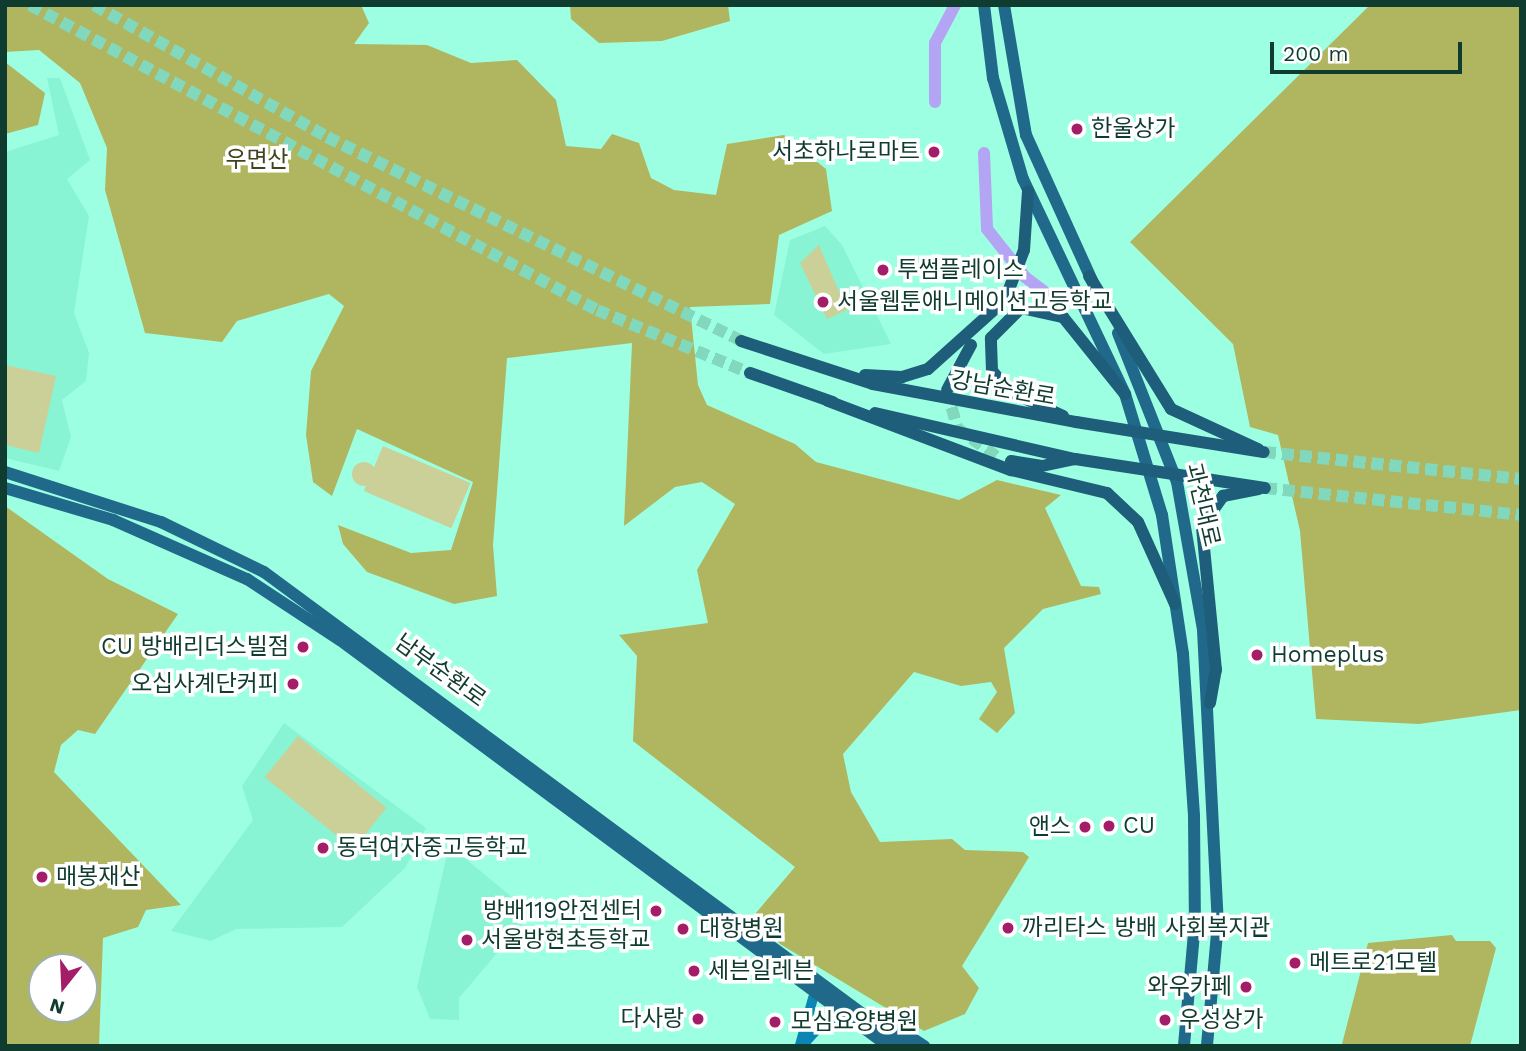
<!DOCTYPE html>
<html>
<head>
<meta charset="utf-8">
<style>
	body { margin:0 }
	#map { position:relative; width:1526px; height:1051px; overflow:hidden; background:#9dffe1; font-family:"Work Sans","Noto Sans KR",sans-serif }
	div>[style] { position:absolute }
	.built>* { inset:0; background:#88f4d4 }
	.green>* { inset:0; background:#cbd098; transform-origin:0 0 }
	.round { border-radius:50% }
	.forest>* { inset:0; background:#b0b65f }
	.river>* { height:12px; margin:-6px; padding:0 6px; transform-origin:6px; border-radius:6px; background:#b4a5f4 }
	.trunk-tunnel>* { height:12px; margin-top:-6px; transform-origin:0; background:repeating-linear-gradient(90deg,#81d8bd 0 12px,transparent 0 18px) }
	.secondary>* { height:10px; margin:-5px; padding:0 5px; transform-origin:5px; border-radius:5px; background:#0a85b4 }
	.primary>* { height:12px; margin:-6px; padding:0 6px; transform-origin:6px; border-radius:6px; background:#20698a }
	.trunk>* { height:12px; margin:-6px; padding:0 6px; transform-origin:6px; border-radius:6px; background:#1e5e7a }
	.trunk-bridge>* { height:12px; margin:-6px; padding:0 6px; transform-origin:6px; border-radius:6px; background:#1e5e7a }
	.dots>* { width:19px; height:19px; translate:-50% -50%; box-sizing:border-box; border:4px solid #fff; border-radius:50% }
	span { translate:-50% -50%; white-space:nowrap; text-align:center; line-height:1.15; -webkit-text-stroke:7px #fff; paint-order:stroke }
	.poi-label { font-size:23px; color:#103b2f }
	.left { translate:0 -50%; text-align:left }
	.right { translate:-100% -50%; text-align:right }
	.park-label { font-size:23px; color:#41441e }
	.street-label { font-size:23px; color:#103b2f }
	.frame { position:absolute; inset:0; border:7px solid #103b2f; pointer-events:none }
	.north { position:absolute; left:28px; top:953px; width:70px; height:70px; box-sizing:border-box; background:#fff; border:2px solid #9fb1ac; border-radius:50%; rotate:198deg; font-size:19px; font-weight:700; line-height:28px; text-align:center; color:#103b2f }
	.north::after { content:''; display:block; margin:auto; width:24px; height:32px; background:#a41d68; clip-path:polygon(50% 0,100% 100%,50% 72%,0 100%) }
	.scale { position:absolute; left:1270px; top:42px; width:192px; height:32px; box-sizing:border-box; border:4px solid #103b2f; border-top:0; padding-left:9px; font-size:21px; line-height:24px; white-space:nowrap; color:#103b2f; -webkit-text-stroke:5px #fff; paint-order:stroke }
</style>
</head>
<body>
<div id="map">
	<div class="built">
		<div style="clip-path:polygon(47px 78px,60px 78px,90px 160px,67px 179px,89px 216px,74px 313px,89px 353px,86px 381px,62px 400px,71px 437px,59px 471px,5px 458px,5px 152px,59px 135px)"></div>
		<div style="clip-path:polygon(825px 226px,842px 245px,891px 344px,824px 354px,774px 315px,790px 240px)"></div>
		<div style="clip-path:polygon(284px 723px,426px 828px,405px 868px,342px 927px,236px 929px,211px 941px,171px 931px,253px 820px,242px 786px)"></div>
		<div style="clip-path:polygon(449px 845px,531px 913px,459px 998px,459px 1020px,430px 1019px,417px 987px)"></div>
	</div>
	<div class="green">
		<div style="clip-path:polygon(819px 245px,847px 310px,827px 319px,800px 263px)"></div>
		<div style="clip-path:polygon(5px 365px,56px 376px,39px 453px,5px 445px)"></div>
		<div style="left:383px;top:446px;width:95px;height:49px;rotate:23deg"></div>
		<div class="round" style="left:352px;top:462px;width:24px;height:24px"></div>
		<div style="left:298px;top:736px;width:114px;height:53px;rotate:39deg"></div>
	</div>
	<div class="forest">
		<div style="clip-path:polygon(5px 5px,361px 5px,369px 23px,354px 44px,427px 45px,471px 63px,517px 60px,556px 100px,566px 146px,601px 149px,612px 134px,639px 143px,651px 178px,674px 190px,716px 195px,727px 144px,784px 135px,826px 169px,832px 211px,779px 235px,770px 304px,690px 307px,698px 385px,707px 405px,795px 444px,816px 462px,959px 500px,997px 480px,1061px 495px,1045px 508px,1081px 586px,1099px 587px,1101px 594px,1043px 609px,1004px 648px,1015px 713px,997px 733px,979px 719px,997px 692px,991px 682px,961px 686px,914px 672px,843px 754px,851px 792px,880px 842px,952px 839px,965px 850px,1023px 852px,1029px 857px,962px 966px,979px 988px,965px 1014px,924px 1031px,780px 944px,755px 914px,795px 867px,633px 741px,637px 656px,619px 635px,708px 623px,697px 570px,735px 504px,702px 482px,675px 487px,624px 526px,632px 343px,507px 358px,493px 545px,497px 596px,454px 604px,367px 572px,343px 544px,338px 525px,411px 553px,451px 550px,473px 482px,357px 429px,332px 496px,313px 482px,306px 435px,311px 371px,344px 306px,329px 294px,237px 321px,222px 342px,145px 333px,105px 190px,107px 148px,80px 83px,39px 50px,5px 52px)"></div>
		<div style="clip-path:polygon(570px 5px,728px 5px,730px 21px,662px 41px,599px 43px,571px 19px)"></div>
		<div style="clip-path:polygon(1370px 5px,1521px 5px,1521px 710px,1419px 724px,1316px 719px,1300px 531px,1278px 435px,1250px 427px,1233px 344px,1130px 242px)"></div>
		<div style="clip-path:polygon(5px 62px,45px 93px,38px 125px,5px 134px)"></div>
		<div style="clip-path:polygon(evenodd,5px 506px,108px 579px,178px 614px,95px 734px,78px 730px,61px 745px,54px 772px,181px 905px,146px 910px,138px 927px,103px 938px,99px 1046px,5px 1046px,5px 506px,84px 967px,84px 1009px,42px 1009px,42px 967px,84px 967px)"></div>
		<div style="clip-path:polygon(1452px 935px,1456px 941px,1490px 941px,1496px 948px,1470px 1046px,1342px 1044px,1368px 943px)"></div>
	</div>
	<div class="river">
		<div style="left:935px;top:102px;width:59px;rotate:-90deg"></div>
		<div style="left:935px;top:43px;width:43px;rotate:-62.2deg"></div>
		<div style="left:984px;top:153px;width:76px;rotate:87.7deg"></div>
		<div style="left:987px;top:229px;width:61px;rotate:51.6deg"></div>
		<div style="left:1025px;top:277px;width:40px;rotate:37deg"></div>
	</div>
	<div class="trunk-tunnel">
		<div style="left:30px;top:5px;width:644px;rotate:28.28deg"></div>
		<div style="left:597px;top:310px;width:165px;rotate:22.4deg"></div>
		<div style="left:94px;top:5px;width:268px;rotate:29.5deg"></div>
		<div style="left:327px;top:137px;width:462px;rotate:26.2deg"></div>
		<div style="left:947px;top:390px;width:39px;rotate:75deg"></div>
		<div style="left:957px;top:428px;width:49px;rotate:35.9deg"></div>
		<div style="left:1264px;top:452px;width:258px;rotate:6deg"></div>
		<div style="left:1265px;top:488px;width:257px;rotate:6deg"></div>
	</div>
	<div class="secondary">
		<div style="left:800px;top:1045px;width:49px;rotate:-74.5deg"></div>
		<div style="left:802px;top:1046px;width:31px;rotate:-48deg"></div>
		<div style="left:823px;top:1023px;width:20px;rotate:-3deg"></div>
	</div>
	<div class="primary">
		<div style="left:984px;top:5px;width:74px;rotate:83deg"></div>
		<div style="left:993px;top:78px;width:105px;rotate:73.5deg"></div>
		<div style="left:1023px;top:179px;width:238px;rotate:64.6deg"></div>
		<div style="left:1125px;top:394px;width:127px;rotate:73deg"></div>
		<div style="left:1162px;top:515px;width:141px;rotate:81.4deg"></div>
		<div style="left:1183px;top:654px;width:162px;rotate:86.1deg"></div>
		<div style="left:1194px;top:816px;width:106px;rotate:89.5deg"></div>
		<div style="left:1195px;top:922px;width:124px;rotate:95.1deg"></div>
		<div style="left:1004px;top:5px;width:132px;rotate:80.4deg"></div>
		<div style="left:1026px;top:135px;width:165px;rotate:65.6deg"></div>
		<div style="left:1118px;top:333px;width:160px;rotate:68.4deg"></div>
		<div style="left:1177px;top:482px;width:150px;rotate:80deg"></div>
		<div style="left:1203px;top:630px;width:292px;rotate:87.1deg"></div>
		<div style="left:1218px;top:922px;width:124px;rotate:95.1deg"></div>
		<div style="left:5px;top:472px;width:164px;rotate:17.8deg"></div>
		<div style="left:161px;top:522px;width:114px;rotate:25.9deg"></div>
		<div style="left:264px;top:572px;width:798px;rotate:36.44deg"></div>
		<div style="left:5px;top:488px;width:113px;rotate:16.5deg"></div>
		<div style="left:113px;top:520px;width:146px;rotate:23.8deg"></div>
		<div style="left:247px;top:579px;width:111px;rotate:33.3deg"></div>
		<div style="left:340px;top:640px;width:682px;rotate:36.53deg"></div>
		<div style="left:875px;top:1014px;width:59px;rotate:33.1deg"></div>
	</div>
	<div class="trunk">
		<div style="left:1089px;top:276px;width:156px;rotate:58.3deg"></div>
		<div style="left:1171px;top:409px;width:96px;rotate:24.7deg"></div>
		<div style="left:741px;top:341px;width:139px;rotate:18deg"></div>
		<div style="left:873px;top:384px;width:207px;rotate:10.6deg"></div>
		<div style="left:750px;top:373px;width:88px;rotate:19.3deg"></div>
		<div style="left:865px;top:375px;width:37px;rotate:3deg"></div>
		<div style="left:902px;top:377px;width:27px;rotate:-17deg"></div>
		<div style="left:928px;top:369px;width:103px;rotate:-41.9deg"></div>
		<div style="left:1005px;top:300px;width:53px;rotate:-69.2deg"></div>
		<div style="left:1024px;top:250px;width:59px;rotate:-86.1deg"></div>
		<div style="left:947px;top:390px;width:51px;rotate:-61.9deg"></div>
		<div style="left:828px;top:401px;width:196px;rotate:20.7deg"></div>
		<div style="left:1011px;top:470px;width:99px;rotate:13.5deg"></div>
		<div style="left:1107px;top:493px;width:42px;rotate:43.1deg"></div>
		<div style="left:1138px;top:522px;width:90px;rotate:65.7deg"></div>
		<div style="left:875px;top:413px;width:205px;rotate:13deg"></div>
		<div style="left:1063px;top:416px;width:60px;rotate:-155.2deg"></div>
		<div style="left:1009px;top:391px;width:26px;rotate:-130deg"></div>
		<div style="left:992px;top:371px;width:33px;rotate:-92deg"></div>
		<div style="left:991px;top:338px;width:42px;rotate:-45deg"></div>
		<div style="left:1021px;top:308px;width:43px;rotate:12.1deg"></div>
		<div style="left:1063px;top:317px;width:99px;rotate:51.2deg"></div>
		<div style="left:1011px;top:461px;width:31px;rotate:9deg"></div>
		<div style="left:1042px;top:466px;width:34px;rotate:-12deg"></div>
		<div style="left:1210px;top:703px;width:34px;rotate:-80deg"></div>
		<div style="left:1216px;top:670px;width:145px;rotate:-95.6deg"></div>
		<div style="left:1202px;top:526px;width:37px;rotate:-55deg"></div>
		<div style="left:1223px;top:496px;width:36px;rotate:-11deg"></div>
	</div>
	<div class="trunk-bridge">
		<div style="left:1076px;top:422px;width:190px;rotate:9.1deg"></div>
		<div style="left:1075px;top:459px;width:192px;rotate:8.7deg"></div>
	</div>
	<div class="dots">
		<div style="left:1077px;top:129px;background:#a41d68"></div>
		<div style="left:934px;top:152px;background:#a41d68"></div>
		<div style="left:883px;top:270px;background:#a41d68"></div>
		<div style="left:823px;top:302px;background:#a41d68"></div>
		<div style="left:303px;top:647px;background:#a41d68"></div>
		<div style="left:1257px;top:655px;background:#a41d68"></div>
		<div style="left:293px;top:684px;background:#a41d68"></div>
		<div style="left:1109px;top:826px;background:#a41d68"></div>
		<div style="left:1085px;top:827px;background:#a41d68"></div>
		<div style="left:323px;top:848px;background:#a41d68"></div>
		<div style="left:42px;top:877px;background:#a41d68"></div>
		<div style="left:656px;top:911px;background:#a41d68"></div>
		<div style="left:1008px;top:928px;background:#a41d68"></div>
		<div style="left:683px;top:929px;background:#a41d68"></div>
		<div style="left:467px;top:940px;background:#a41d68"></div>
		<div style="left:1295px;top:963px;background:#a41d68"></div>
		<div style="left:694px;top:971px;background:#a41d68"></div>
		<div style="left:1246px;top:987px;background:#a41d68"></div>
		<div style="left:698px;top:1019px;background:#a41d68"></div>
		<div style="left:1165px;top:1020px;background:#a41d68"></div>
		<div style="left:775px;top:1022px;background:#a41d68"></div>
	</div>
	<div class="poi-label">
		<span class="left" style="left:1091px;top:129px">한울상가</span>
		<span class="right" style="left:920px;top:152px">서초하나로마트</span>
		<span class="left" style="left:897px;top:270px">투썸플레이스</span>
		<span class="left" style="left:837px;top:302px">서울웹툰애니메이션고등학교</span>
		<span class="right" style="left:289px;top:647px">CU 방배리더스빌점</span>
		<span class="left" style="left:1271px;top:655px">Homeplus</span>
		<span class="right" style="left:279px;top:684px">오십사계단커피</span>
		<span class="left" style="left:1123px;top:826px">CU</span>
		<span class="right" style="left:1071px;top:827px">앤스</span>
		<span class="left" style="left:337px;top:848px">동덕여자중고등학교</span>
		<span class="left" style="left:56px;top:877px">매봉재산</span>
		<span class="right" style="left:642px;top:911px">방배119안전센터</span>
		<span class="left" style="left:1022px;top:928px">까리타스 방배 사회복지관</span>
		<span class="left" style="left:699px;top:929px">대항병원</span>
		<span class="left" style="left:481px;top:940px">서울방현초등학교</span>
		<span class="left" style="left:1309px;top:963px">메트로21모텔</span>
		<span class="left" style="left:708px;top:971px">세븐일레븐</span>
		<span class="right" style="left:1232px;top:987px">와우카페</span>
		<span class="right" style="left:684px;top:1019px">다사랑</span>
		<span class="left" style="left:1179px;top:1020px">우성상가</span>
		<span class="left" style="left:791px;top:1022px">모심요양병원</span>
	</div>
	<div class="park-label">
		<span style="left:257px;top:160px">우면산</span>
	</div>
	<div class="street-label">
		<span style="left:1003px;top:389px;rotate:10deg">강남순환로</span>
		<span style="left:1202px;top:505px;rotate:77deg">과천대로</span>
		<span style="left:440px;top:671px;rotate:36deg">남부순환로</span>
	</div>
	<div class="frame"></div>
	<div class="north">N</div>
	<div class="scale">200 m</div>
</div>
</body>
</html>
